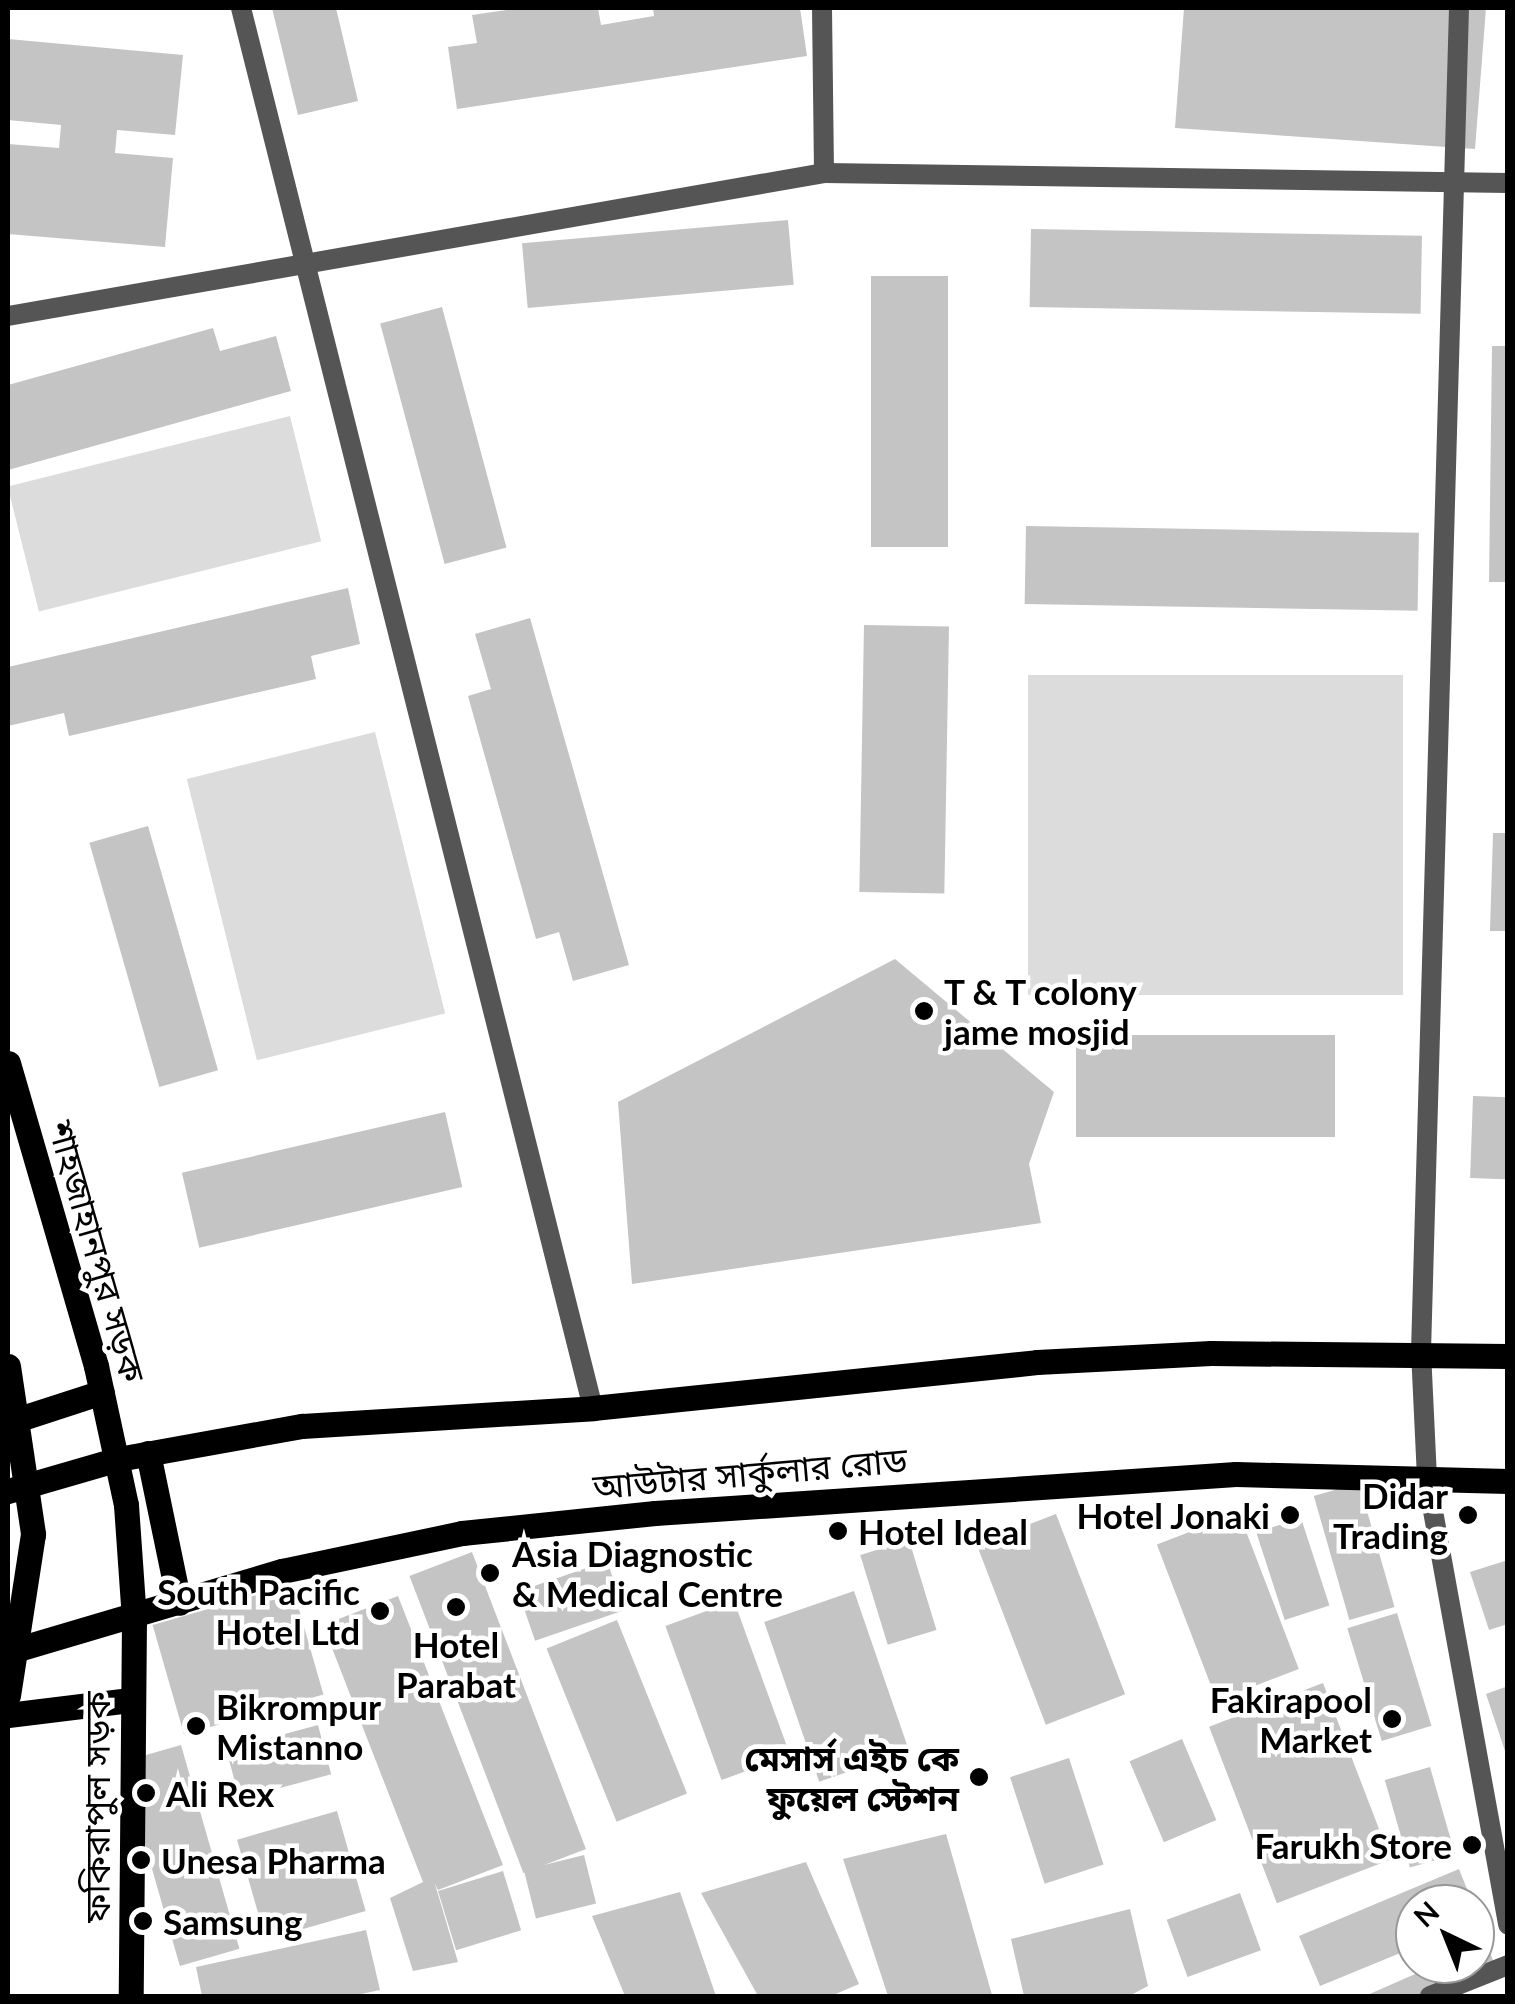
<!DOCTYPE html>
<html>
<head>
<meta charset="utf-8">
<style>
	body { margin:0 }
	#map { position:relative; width:1515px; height:2004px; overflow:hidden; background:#fff; font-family:Lato,"Noto Sans Bengali",sans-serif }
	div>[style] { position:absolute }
	.green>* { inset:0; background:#dcdcdc; transform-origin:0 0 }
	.building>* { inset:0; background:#c4c4c4; transform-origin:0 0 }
	.minor>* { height:20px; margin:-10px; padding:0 10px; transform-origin:10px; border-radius:10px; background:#555 }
	.primary>* { height:25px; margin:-12.5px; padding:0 12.5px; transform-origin:12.5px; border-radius:12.5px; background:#000 }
	.dots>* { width:28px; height:28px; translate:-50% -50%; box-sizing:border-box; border:5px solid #fff; border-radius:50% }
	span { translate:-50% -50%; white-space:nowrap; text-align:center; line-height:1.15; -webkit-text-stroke:9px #fff; paint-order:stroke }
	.poi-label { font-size:35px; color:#000; font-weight:700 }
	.left { translate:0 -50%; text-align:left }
	.right { translate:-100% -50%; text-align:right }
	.street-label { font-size:35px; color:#000 }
	.frame { position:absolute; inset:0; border:10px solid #000; pointer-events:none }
	.north { position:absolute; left:1395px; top:1884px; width:100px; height:100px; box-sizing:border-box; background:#fff; border:2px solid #999; border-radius:50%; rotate:317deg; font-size:28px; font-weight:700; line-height:40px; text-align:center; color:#000 }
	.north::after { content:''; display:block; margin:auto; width:35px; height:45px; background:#000; clip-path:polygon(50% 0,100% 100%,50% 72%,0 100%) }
</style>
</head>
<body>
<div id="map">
	<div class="green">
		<div style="left:290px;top:416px;width:129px;height:291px;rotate:76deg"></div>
		<div style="left:1403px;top:675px;width:320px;height:375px;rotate:90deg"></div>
		<div style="left:375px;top:732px;width:290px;height:194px;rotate:76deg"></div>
	</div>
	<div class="building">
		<div style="clip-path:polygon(272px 8px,336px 8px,358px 101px,298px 115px)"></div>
		<div style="clip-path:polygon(521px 8px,598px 8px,601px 25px,654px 16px,653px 8px,800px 8px,807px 56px,457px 109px,448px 47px,477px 43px,472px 15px)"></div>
		<div style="clip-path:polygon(1184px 8px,1486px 8px,1475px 149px,1175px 128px)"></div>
		<div style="clip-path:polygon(8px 39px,183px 55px,175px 135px,117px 130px,115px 153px,173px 158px,165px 247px,8px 234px,8px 144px,59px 148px,61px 125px,8px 120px)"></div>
		<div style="left:788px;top:220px;width:65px;height:267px;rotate:85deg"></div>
		<div style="left:1031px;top:229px;width:391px;height:78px;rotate:1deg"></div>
		<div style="left:948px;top:276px;width:271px;height:77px;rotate:90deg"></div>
		<div style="left:442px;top:307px;width:249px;height:64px;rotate:75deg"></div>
		<div style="clip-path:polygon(213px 328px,220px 351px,276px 336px,291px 391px,8px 470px,8px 385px)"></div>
		<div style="clip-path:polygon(1492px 346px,1508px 346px,1508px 582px,1489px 582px)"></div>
		<div style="left:1026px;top:526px;width:393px;height:78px;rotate:1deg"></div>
		<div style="clip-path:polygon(348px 588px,360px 644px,311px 656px,316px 679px,69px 736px,64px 713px,8px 726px,8px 667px)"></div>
		<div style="clip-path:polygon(530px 618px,629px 965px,573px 981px,559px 932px,536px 939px,468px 696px,491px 689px,475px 634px)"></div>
		<div style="left:864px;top:625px;width:85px;height:267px;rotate:1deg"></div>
		<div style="left:148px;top:826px;width:254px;height:61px;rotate:74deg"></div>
		<div style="clip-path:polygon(1493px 833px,1508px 833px,1508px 931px,1490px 931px)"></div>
		<div style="clip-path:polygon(895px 959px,1054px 1092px,1029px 1164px,1041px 1223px,632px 1284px,618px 1102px)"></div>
		<div style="left:1076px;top:1035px;width:259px;height:102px"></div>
		<div style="left:1473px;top:1096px;width:35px;height:82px;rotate:2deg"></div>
		<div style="left:445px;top:1112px;width:77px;height:270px;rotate:77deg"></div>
		<div style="left:1359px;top:1483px;width:129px;height:47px;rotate:74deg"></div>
		<div style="left:1239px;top:1513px;width:167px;height:88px;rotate:69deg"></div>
		<div style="left:1056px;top:1514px;width:193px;height:85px;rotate:69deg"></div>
		<div style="left:1301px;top:1518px;width:92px;height:47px;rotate:72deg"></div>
		<div style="left:909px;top:1540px;width:94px;height:51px;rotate:73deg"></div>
		<div style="left:472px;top:1552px;width:318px;height:67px;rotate:69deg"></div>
		<div style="clip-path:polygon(1508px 1560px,1508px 1624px,1489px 1630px,1470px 1572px)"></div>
		<div style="left:607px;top:1561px;width:52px;height:94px;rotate:71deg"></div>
		<div style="left:292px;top:1585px;width:114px;height:145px;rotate:74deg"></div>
		<div style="left:854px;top:1591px;width:169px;height:95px;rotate:71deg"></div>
		<div style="clip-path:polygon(398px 1596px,503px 1865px,438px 1890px,435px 1884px,458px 1962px,413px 1971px,390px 1898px,423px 1882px,323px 1625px)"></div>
		<div style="left:734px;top:1601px;width:164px;height:73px;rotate:70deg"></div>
		<div style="left:1397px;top:1613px;width:118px;height:52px;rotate:73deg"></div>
		<div style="left:617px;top:1620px;width:187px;height:76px;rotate:68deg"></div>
		<div style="left:1323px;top:1683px;width:189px;height:122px;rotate:69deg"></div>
		<div style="clip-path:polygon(1508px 1686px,1508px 1757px,1507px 1757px,1486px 1694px)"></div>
		<div style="left:318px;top:1725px;width:51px;height:95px;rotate:75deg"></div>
		<div style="left:1182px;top:1739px;width:88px;height:57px;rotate:67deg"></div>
		<div style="left:181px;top:1745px;width:212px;height:62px;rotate:74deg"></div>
		<div style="left:1069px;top:1758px;width:112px;height:62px;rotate:72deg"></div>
		<div style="left:1430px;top:1767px;width:91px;height:47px;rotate:74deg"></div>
		<div style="left:337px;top:1811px;width:104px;height:104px;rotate:74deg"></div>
		<div style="clip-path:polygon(946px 1834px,992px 1995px,888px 1996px,843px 1859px)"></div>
		<div style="left:584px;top:1855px;width:50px;height:62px;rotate:76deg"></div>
		<div style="clip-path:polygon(806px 1862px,859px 1984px,831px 1996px,758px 1996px,701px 1893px)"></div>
		<div style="clip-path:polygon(1459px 1869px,1473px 1904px,1415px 1904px,1415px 1947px,1320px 1986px,1299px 1936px)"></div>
		<div style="left:503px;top:1871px;width:62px;height:68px;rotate:73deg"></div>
		<div style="clip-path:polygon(680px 1892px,716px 1996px,625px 1996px,592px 1916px)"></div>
		<div style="left:1240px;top:1893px;width:61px;height:78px;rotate:70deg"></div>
		<div style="clip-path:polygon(1130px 1909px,1148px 1986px,1129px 1996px,1024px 1996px,1011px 1939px)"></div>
		<div style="clip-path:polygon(366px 1930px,380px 1990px,352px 1996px,202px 1996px,196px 1967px)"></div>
		<div style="clip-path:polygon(1487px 1945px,1496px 1968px,1421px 1996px,1365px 1996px,1438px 1964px,1475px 1964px,1475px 1950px)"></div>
	</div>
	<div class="minor">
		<div style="left:241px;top:8px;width:1444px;rotate:75.89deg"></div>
		<div style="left:822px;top:8px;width:165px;rotate:89.3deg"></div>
		<div style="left:1459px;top:8px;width:1344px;rotate:91.62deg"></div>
		<div style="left:1421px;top:1351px;width:127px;rotate:87.3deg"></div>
		<div style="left:1427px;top:1478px;width:454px;rotate:79.7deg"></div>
		<div style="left:8px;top:316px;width:828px;rotate:-9.94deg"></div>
		<div style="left:824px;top:173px;width:684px;rotate:0.84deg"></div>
		<div style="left:1430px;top:1996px;width:84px;rotate:-21.7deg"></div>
	</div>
	<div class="primary">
		<div style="left:8px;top:1063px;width:316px;rotate:73.8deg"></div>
		<div style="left:96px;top:1366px;width:142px;rotate:77.8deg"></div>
		<div style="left:126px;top:1505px;width:114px;rotate:86deg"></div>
		<div style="left:134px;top:1619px;width:377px;rotate:90.5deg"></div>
		<div style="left:8px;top:1366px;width:170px;rotate:81.5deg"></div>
		<div style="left:33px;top:1534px;width:163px;rotate:98.8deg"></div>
		<div style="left:19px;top:1419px;width:87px;rotate:-18deg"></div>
		<div style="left:148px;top:1453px;width:153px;rotate:78.3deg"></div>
		<div style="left:8px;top:1491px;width:115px;rotate:-16.2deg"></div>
		<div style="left:118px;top:1459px;width:187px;rotate:-10.2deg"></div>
		<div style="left:302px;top:1426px;width:292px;rotate:-3.5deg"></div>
		<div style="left:593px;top:1408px;width:446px;rotate:-5.9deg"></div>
		<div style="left:1037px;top:1362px;width:174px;rotate:-3deg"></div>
		<div style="left:1211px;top:1353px;width:297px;rotate:0.6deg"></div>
		<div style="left:8px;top:1652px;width:286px;rotate:-16.5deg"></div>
		<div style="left:282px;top:1571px;width:184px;rotate:-11.9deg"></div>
		<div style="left:462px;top:1533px;width:194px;rotate:-5.9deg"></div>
		<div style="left:655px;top:1513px;width:582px;rotate:-3.84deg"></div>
		<div style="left:1236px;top:1474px;width:272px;rotate:1.5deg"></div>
		<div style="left:8px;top:1715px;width:123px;rotate:-7deg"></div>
	</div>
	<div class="dots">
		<div style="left:924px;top:1011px;background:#000"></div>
		<div style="left:1290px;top:1515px;background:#000"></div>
		<div style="left:1468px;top:1515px;background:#000"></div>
		<div style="left:838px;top:1531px;background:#000"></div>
		<div style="left:490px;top:1573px;background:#000"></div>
		<div style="left:456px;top:1607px;background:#000"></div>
		<div style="left:380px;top:1611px;background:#000"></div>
		<div style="left:1392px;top:1719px;background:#000"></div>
		<div style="left:196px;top:1726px;background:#000"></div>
		<div style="left:979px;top:1777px;background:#000"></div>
		<div style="left:146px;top:1793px;background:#000"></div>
		<div style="left:1472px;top:1845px;background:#000"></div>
		<div style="left:141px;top:1860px;background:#000"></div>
		<div style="left:143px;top:1921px;background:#000"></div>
	</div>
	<div class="poi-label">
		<span class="left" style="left:944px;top:1011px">T &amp; T colony<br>jame mosjid</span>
		<span class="right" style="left:1448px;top:1515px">Didar<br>Trading</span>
		<span class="right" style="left:1270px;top:1515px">Hotel Jonaki</span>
		<span class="left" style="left:858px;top:1531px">Hotel Ideal</span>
		<span class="left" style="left:512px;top:1573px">Asia Diagnostic<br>&amp; Medical Centre</span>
		<span class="right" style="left:360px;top:1611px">South Pacific<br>Hotel Ltd</span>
		<span style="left:456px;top:1664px">Hotel<br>Parabat</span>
		<span class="right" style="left:1372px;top:1719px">Fakirapool<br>Market</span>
		<span class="left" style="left:216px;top:1726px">Bikrompur<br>Mistanno</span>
		<span class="right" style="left:959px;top:1777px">মেসার্স এইচ কে<br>ফুয়েল স্টেশন</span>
		<span class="left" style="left:166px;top:1793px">Ali Rex</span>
		<span class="right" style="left:1452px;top:1845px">Farukh Store</span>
		<span class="left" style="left:161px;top:1860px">Unesa Pharma</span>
		<span class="left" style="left:163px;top:1921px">Samsung</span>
	</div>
	<div class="street-label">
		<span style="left:98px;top:1251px;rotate:74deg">শাহজাহানপুর সড়ক</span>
		<span style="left:750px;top:1472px;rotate:-5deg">আউটার সার্কুলার রোড</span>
		<span style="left:96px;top:1807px;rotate:-90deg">ফকিরাপুল সড়ক</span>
	</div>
	<div class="frame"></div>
	<div class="north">N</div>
</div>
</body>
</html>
